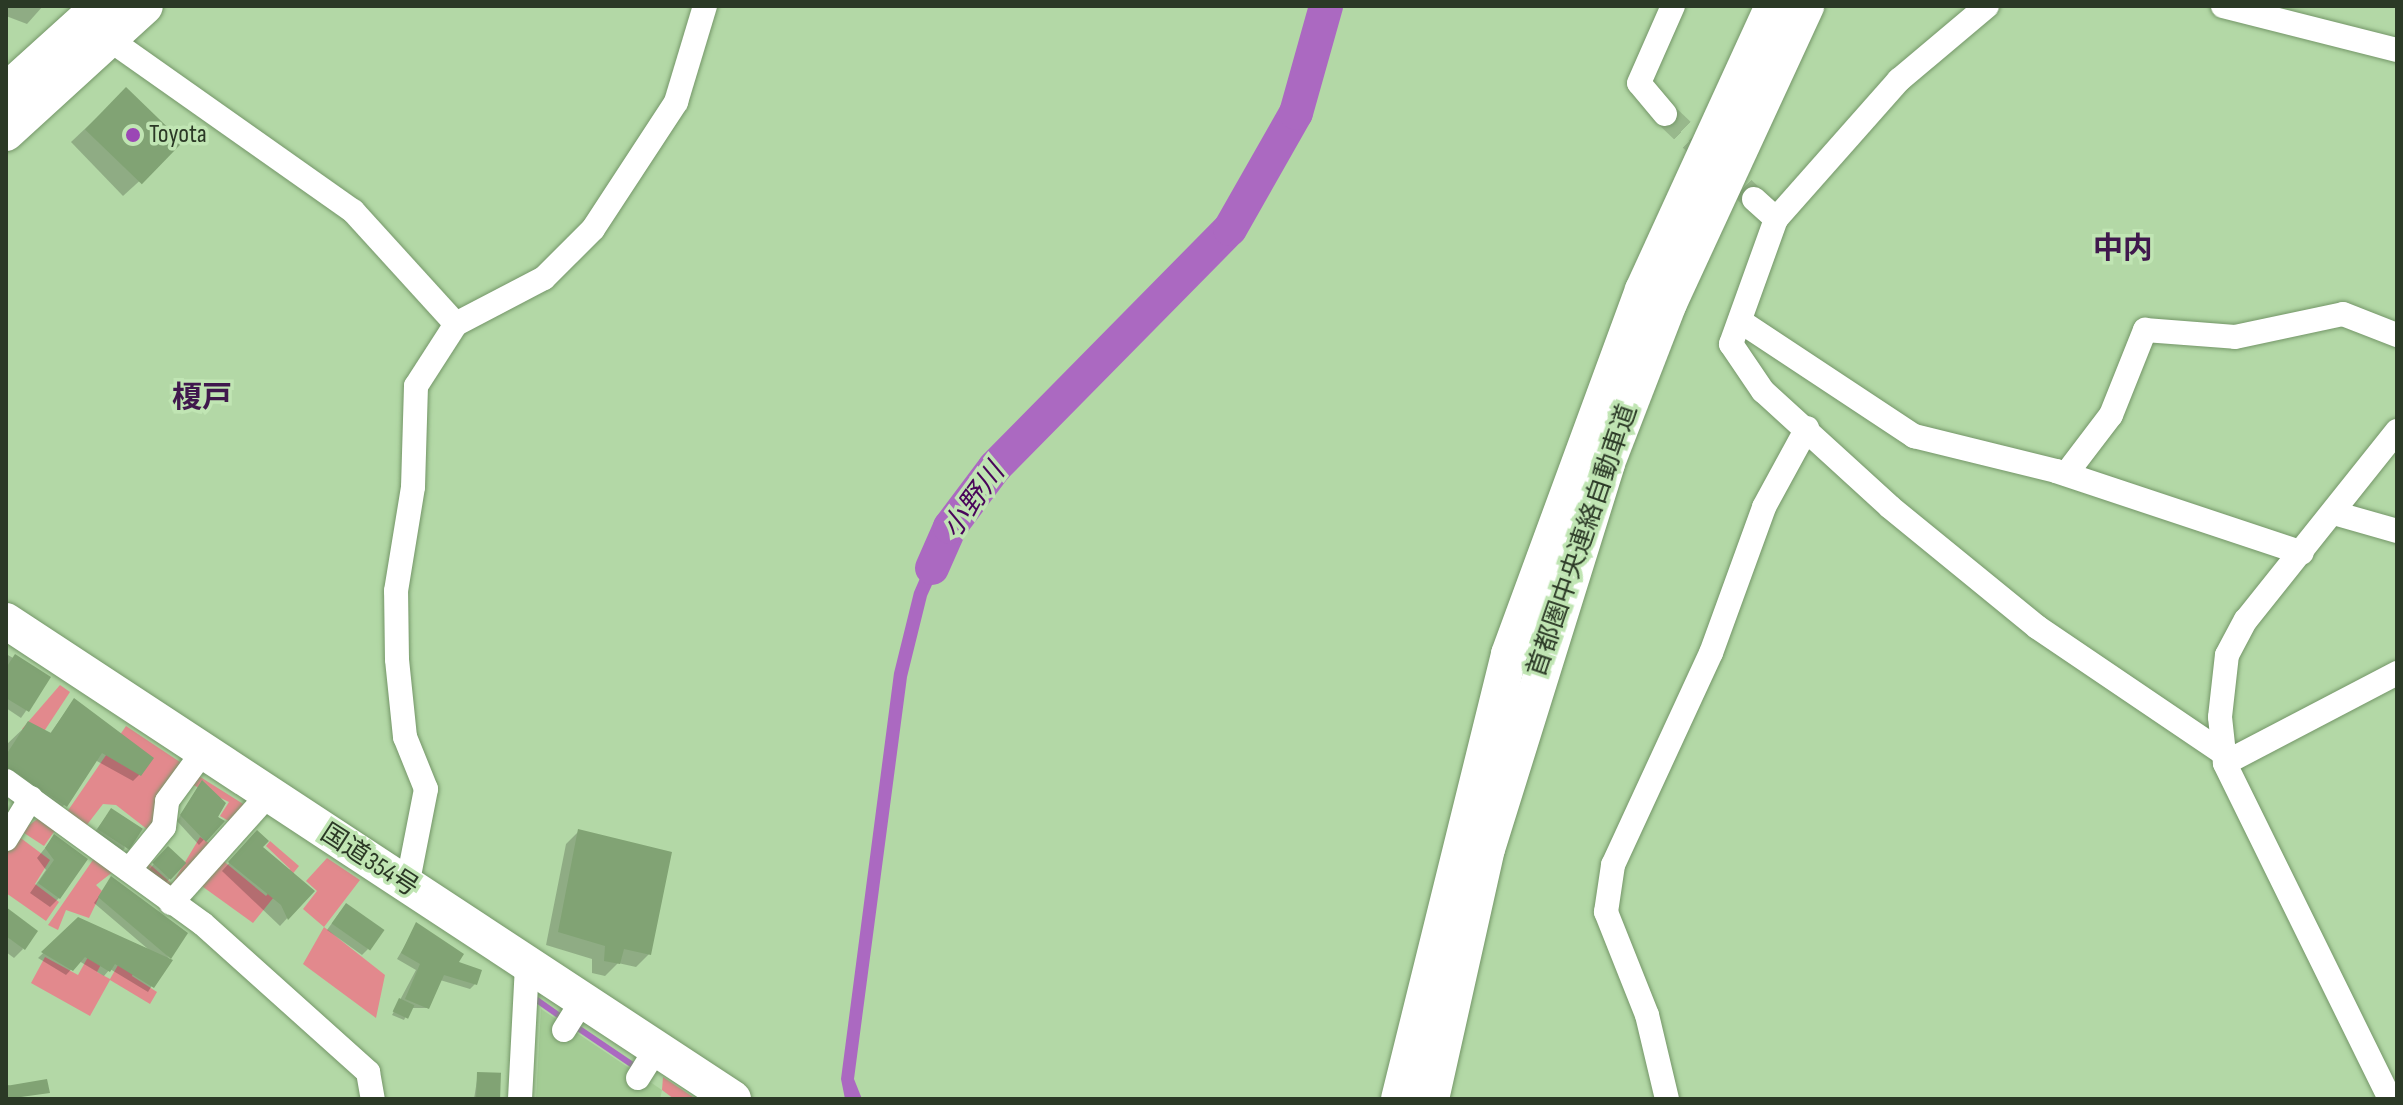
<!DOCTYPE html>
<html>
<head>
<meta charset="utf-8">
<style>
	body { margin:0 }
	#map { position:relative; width:2403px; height:1105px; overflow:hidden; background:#b3d8a6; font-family:"Sofia Sans Condensed","Noto Sans JP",sans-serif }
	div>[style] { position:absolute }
	.built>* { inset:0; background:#a4cc95 }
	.green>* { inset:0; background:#e2898d }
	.water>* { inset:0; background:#ab69c1 }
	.shadow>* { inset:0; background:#0003 }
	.stream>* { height:6px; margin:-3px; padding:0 3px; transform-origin:3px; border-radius:3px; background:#ab69c1 }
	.river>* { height:34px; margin:-17px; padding:0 17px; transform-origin:17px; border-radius:17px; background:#ab69c1 }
	.building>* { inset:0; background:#81a374; transform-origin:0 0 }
	.minor-tunnel>* { height:24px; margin-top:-12px; transform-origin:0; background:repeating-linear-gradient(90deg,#98b88c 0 24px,transparent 0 36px) }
	.roads { filter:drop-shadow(0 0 2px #749668) drop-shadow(0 0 2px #749668) }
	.minor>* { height:24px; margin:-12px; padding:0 12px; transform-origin:12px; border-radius:12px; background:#fff }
	.highway>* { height:36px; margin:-18px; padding:0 18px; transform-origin:18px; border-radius:18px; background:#fff }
	.dots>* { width:22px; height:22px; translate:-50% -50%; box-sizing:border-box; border:4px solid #c0e5b3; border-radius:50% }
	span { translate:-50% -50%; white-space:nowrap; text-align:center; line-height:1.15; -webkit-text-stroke:7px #c0e5b3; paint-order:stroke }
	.poi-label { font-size:26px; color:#2b3926 }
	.left { translate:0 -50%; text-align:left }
	.street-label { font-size:26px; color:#2b3926 }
	.water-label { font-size:28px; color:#49055a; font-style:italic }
	.quarter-label { font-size:30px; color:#40184d; font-weight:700 }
	.frame { position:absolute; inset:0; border:8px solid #2b3926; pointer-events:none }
</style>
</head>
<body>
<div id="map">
	<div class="built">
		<div style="clip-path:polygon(541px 1009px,662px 1090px,660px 1099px,536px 1099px)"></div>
	</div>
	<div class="green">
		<div style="clip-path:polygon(60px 685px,70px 692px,39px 739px,22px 729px)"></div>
		<div style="clip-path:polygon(126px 726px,186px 766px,152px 833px,116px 805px,103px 804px,86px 826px,67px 812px)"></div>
		<div style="clip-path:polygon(194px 773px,248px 807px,234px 824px,220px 816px,229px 802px,187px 782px)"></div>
		<div style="clip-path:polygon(43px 815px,58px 826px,44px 846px,21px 831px)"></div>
		<div style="clip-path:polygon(18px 836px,50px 860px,35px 884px,59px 902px,46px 921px,6px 893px,6px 854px)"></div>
		<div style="clip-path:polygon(200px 837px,215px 847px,174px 890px,137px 868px,145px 860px,172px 884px)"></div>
		<div style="clip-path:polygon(270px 841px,299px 866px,253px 923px,199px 884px,221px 859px,266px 896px,290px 869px,266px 846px)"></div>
		<div style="clip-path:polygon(95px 857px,114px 871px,96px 885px,102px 891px,89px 918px,66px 910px,58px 930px,48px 925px)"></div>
		<div style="clip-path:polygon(327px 858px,360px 880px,324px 927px,385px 975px,376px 1018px,303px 964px,324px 927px,303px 909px,317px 891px,306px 881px)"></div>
		<div style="clip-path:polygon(93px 948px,106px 955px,97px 972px,110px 979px,121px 960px,135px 969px,132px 976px,157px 992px,150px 1004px,110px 980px,90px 1016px,31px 983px,45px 957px,78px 975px)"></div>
		<div style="clip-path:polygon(663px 1077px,696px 1099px,674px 1099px,662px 1090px)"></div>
	</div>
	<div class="water">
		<div style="clip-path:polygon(945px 521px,956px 532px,927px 596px,907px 677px,854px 1079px,862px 1099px,845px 1099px,841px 1079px,894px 673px,914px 592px)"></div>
	</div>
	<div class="shadow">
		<div style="clip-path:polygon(6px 6px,43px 6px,27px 24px,6px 16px)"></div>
		<div style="clip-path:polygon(126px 90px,168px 155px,123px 196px,71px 142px)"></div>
		<div style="clip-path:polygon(6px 654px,49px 678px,21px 718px,6px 708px)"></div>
		<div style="clip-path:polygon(74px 700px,140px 774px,133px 781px,95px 760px,59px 812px,6px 777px,6px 745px,28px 724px,49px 735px)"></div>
		<div style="clip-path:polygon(198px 787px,221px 821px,199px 845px,177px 821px)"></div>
		<div style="clip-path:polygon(108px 814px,125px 848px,121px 852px,94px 833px)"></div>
		<div style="clip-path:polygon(579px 831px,649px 954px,636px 967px,618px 963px,605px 976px,592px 973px,592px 959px,546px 945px,566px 844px)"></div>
		<div style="clip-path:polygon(54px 837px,59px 898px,50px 907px,30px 893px,46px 870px,37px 858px)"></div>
		<div style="clip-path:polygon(249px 841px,312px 891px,280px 926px,222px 871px)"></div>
		<div style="clip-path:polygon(162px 854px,184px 863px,163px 886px,148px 871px)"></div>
		<div style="clip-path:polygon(111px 879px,169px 958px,148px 992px,110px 969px,104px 976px,79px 961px,66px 975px,38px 958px,78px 919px,148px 949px,94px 903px)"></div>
		<div style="clip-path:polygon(6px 910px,23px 949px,14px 958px,6px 952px)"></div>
		<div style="clip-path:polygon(340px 912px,368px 949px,362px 955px,327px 930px)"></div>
		<div style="clip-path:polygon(417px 925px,475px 984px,470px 989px,440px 980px,427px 1008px,410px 1008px,404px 1020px,392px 1015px,416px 970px,397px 959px)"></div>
		<div style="clip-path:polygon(478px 1074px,499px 1099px,474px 1099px)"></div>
		<div style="clip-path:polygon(6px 1084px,13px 1087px,48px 1092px,6px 1099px)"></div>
	</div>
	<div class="stream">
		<div style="left:534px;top:998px;width:32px;rotate:35deg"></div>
		<div style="left:575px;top:1026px;width:71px;rotate:34.1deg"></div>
	</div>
	<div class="river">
		<div style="left:932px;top:568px;width:45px;rotate:-66.3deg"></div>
		<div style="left:950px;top:527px;width:75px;rotate:-53.1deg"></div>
		<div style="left:995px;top:467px;width:334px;rotate:-45.4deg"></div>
		<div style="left:1230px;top:229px;width:133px;rotate:-60.4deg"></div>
		<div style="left:1296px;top:113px;width:111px;rotate:-74.3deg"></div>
	</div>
	<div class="building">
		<div style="left:126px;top:87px;width:79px;height:59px;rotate:44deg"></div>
		<div style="clip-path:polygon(15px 654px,51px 677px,29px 712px,6px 698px,6px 668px)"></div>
		<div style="clip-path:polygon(74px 698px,154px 758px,141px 776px,102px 753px,67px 807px,6px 766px,6px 755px,28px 721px,51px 733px)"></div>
		<div style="clip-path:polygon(202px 780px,226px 803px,218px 817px,225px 821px,206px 842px,180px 815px)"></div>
		<div style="left:111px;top:808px;width:38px;height:25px;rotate:33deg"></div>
		<div style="clip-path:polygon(578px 829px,672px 852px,651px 955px,624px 949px,620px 964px,604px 961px,605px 946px,558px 932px)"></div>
		<div style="clip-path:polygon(257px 830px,269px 841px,263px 847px,315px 891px,288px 920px,281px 905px,228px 862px)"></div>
		<div style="clip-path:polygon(54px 834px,88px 859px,60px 899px,38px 883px,54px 860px,45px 848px)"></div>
		<div style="left:168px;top:846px;width:25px;height:23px;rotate:43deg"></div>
		<div style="clip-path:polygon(111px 876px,188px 933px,171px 959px,98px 897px)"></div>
		<div style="left:346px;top:903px;width:47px;height:25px;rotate:35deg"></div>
		<div style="clip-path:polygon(6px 907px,38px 931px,25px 950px,6px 936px)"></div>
		<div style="clip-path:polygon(78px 917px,173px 960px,154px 988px,115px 964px,110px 972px,85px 957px,73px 971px,41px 952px)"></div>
		<div style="clip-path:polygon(416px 922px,464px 954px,459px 962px,482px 970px,477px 985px,444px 975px,429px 1009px,405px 999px,420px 964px,401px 953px)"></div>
		<div style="left:399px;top:998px;width:17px;height:15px;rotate:25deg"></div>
		<div style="left:477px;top:1072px;width:24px;height:27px;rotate:2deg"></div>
		<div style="clip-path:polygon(47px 1079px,50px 1093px,6px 1099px,6px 1086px)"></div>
	</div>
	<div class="minor-tunnel">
		<div style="left:1665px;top:114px;width:123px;rotate:43.7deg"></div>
	</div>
	<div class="roads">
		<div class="minor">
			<div style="left:1987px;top:6px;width:115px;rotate:139.9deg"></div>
			<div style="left:1899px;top:80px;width:186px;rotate:131.5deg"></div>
			<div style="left:1776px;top:219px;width:133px;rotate:109.8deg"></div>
			<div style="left:1731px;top:344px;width:57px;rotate:55.8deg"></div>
			<div style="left:1763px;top:391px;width:172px;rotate:42.4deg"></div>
			<div style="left:1890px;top:507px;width:190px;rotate:39.2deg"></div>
			<div style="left:2037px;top:627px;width:225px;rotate:34.1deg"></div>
			<div style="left:2223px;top:6px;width:179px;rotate:14.2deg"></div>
			<div style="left:109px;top:39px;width:299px;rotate:35.2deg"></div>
			<div style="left:353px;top:211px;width:153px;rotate:47.7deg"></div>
			<div style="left:1665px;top:114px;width:40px;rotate:-130deg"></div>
			<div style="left:1639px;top:83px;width:84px;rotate:-66.2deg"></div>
			<div style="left:1754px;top:199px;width:30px;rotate:42deg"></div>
			<div style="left:1740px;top:321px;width:209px;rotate:33.5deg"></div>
			<div style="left:1914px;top:436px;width:146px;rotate:13.8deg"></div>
			<div style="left:2056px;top:471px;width:259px;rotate:18.4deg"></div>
			<div style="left:2066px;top:474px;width:74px;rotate:-52.7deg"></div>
			<div style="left:2111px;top:415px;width:92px;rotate:-68.2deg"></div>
			<div style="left:2145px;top:330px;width:90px;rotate:4.4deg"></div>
			<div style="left:2235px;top:337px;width:110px;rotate:-12deg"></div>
			<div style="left:2343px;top:314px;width:58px;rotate:21.3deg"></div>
			<div style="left:2334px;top:513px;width:66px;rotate:15.9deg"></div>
			<div style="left:2225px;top:763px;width:194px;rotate:-27.6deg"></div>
			<div style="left:6px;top:781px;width:243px;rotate:36deg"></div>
			<div style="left:203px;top:924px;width:222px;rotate:41.9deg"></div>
			<div style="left:368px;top:1072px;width:27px;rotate:80deg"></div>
			<div style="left:6px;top:839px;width:48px;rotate:-58.6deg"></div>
			<div style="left:129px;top:870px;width:55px;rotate:-50.9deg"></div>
			<div style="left:164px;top:827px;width:26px;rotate:-83deg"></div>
			<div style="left:167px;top:801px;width:61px;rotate:-53.7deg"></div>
			<div style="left:407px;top:886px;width:99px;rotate:-78.9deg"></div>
			<div style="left:426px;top:789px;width:56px;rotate:-112deg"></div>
			<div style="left:405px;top:737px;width:78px;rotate:-95.9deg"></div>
			<div style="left:397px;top:659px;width:68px;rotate:-90.8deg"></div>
			<div style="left:396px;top:591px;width:105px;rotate:-80.7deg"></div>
			<div style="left:413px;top:487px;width:101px;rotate:-88.3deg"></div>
			<div style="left:416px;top:386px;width:74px;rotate:-57.2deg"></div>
			<div style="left:456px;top:324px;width:99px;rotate:-27.6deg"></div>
			<div style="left:544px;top:278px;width:69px;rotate:-45deg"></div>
			<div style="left:593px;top:229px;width:152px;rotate:-56.8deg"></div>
			<div style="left:676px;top:102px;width:100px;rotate:-73.2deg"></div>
			<div style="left:171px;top:903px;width:145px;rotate:-48.1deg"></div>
			<div style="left:564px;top:1030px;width:34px;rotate:-58deg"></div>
			<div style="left:638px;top:1078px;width:34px;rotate:-58deg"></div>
			<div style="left:520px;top:1099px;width:134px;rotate:-87deg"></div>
			<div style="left:1667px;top:1099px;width:86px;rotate:-103.4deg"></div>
			<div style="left:1647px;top:1015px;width:111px;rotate:-111.7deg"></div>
			<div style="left:1606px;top:912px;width:48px;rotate:-81.5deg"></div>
			<div style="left:1613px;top:865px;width:234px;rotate:-65.2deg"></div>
			<div style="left:1711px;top:653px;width:155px;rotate:-70deg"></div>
			<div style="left:1764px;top:507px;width:90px;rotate:-61.4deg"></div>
			<div style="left:2390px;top:1099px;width:374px;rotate:-116.2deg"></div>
			<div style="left:2225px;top:763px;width:46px;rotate:-96.2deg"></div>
			<div style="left:2220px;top:717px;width:62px;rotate:-83.6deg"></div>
			<div style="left:2227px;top:655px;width:40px;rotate:-62deg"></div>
			<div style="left:2246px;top:620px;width:242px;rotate:-51.4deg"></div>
		</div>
		<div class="highway">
			<div style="left:6px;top:91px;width:127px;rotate:-42.1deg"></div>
			<div style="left:6px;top:133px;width:188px;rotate:-42.4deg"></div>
			<div style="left:6px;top:621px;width:870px;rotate:33.32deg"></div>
			<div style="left:1399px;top:1099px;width:458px;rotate:-76.1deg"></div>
			<div style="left:1509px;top:654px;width:388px;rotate:-69.8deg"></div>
			<div style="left:1643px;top:290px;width:312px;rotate:-65.4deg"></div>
			<div style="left:1431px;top:1099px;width:256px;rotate:-77.4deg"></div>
			<div style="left:1487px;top:849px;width:404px;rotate:-72.7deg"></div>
			<div style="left:1607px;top:463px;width:172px;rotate:-68.8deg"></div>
			<div style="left:1669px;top:303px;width:327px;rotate:-65.2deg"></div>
		</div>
	</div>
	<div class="dots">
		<div style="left:133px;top:135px;background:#9b47b5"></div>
	</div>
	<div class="poi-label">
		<span class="left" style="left:149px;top:135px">Toyota</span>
	</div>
	<div class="street-label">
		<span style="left:1583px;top:541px;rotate:-71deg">首都圏中央連絡自動車道</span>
		<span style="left:369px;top:861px;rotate:33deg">国道354号</span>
	</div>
	<div class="water-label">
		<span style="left:974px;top:501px;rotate:-54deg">小野川</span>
	</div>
	<div class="quarter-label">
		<span style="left:2123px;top:249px">中内</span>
		<span style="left:202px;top:398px">榎戸</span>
	</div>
	<div class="frame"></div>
</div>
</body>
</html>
